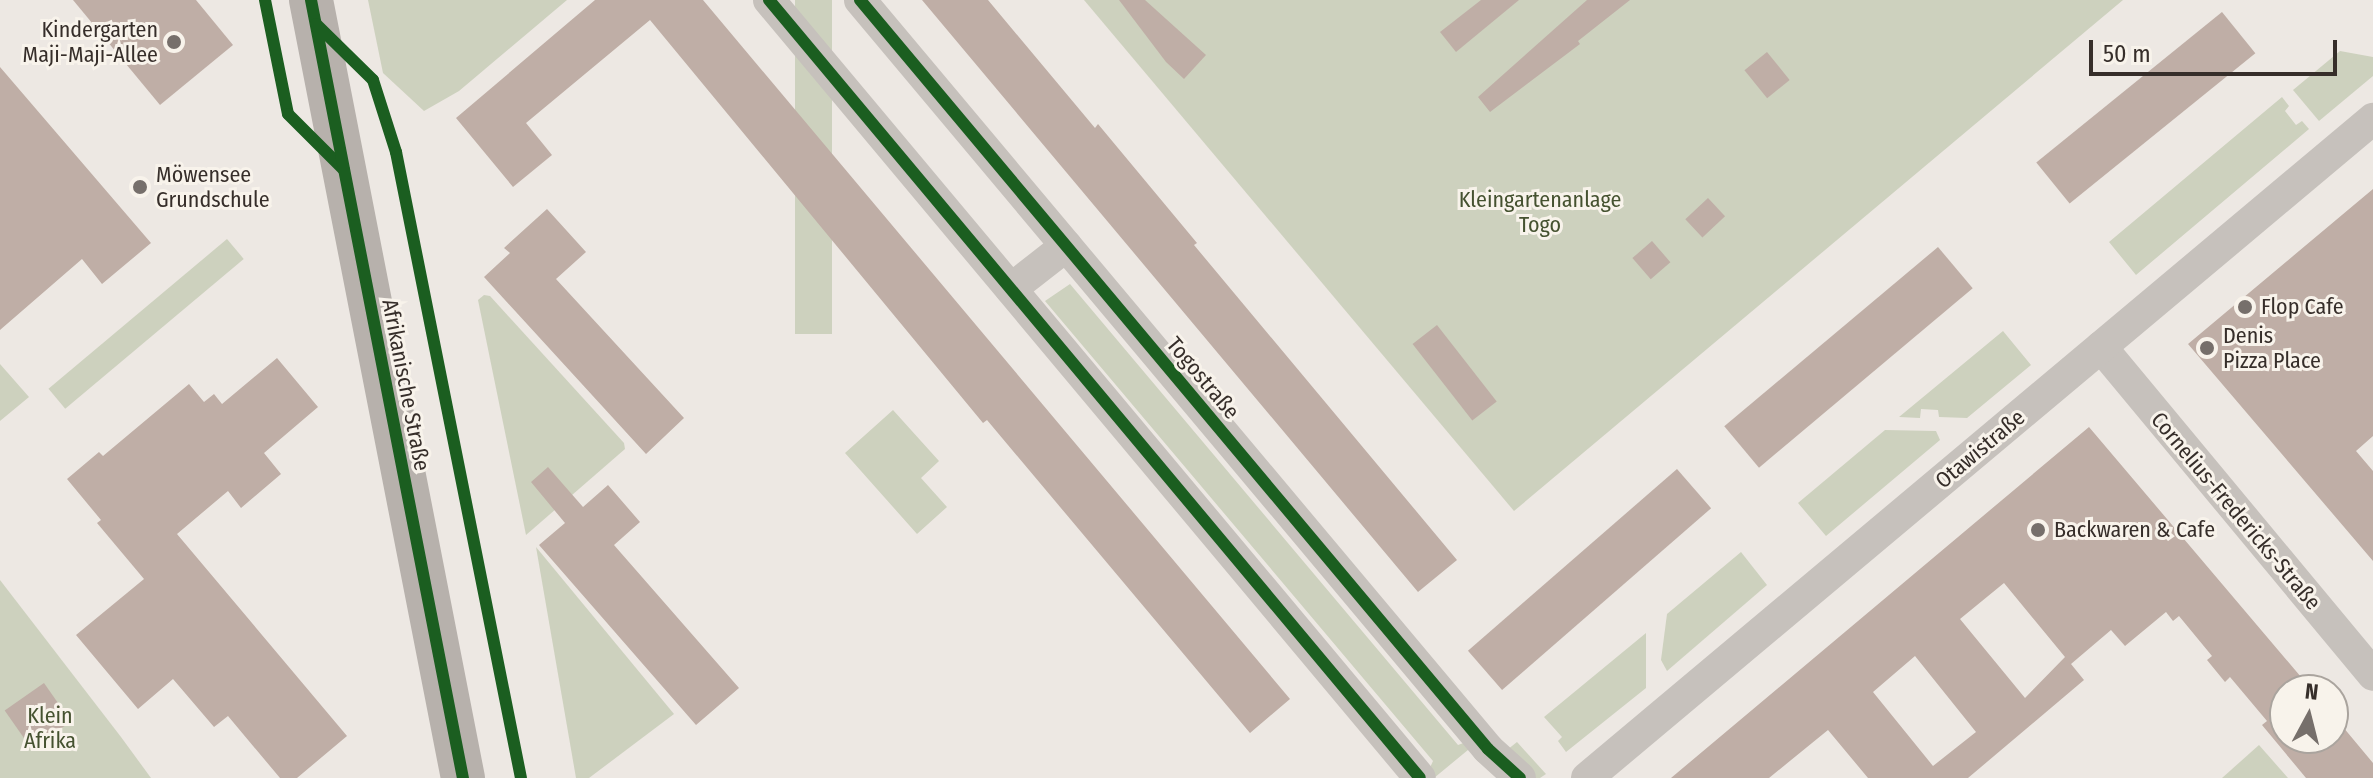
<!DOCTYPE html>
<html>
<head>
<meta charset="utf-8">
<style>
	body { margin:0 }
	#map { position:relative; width:2373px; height:778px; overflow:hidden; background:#ede8e3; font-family:"Fira Sans Condensed",sans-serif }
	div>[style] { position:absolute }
	.green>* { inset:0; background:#cdd1be; transform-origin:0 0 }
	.building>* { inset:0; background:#bfaea6; transform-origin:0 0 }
	.street>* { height:32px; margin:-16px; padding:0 16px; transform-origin:16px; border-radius:16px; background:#c6c1bc }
	.secondary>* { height:44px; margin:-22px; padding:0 22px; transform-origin:22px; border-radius:22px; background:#b7b1ac }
	.cycleway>* { height:12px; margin:-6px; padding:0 6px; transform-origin:6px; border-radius:6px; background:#1b5e20 }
	.dots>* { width:22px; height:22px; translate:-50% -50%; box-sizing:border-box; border:4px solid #f8f3eb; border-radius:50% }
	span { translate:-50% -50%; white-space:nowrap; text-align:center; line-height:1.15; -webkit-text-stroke:6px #f8f3eb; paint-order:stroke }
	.poi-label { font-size:22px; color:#362e2a }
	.right { translate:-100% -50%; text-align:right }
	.left { translate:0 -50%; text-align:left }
	.park-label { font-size:22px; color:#455230 }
	.street-label { font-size:22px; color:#362e2a }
	.north { position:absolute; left:2269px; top:674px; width:80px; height:80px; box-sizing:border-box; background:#f8f3eb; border:2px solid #aaa49e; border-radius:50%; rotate:7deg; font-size:22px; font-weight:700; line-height:32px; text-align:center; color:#362e2a }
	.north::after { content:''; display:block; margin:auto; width:28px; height:36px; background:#766f6b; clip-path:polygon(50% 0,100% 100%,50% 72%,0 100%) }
	.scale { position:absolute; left:2089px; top:40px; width:248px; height:36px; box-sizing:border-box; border:4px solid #362e2a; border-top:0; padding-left:10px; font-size:24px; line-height:28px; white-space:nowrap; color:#362e2a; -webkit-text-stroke:6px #f8f3eb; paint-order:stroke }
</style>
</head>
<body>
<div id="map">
	<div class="green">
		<div style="clip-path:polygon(368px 0,567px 0,459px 91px,424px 111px,383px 73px)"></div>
		<div style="left:795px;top:0;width:37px;height:334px"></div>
		<div style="clip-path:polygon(1084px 0,2123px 0,1514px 511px)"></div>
		<div style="clip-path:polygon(2340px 51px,2373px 57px,2373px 76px,2319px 121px,2293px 90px)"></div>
		<div style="clip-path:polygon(2282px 97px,2289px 106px,2285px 111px,2296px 125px,2302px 121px,2309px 129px,2136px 275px,2109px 242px)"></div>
		<div style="left:227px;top:239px;width:26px;height:233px;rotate:50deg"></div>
		<div style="clip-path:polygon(1070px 284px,1458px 745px,1469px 741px,1474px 745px,1434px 778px,1428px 772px,1433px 761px,1045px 301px)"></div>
		<div style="clip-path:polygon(484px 295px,490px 296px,624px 443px,625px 449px,526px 535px,478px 300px)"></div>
		<div style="clip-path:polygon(2003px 331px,2031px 365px,1967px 418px,1939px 417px,1938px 410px,1921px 409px,1920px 418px,1899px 417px)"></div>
		<div style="clip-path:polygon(0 364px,29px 397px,0 421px)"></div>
		<div style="clip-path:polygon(893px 410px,939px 461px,921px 478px,947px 507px,917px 534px,845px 453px)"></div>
		<div style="clip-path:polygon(1885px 430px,1936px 431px,1940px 440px,1826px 536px,1798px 503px)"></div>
		<div style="clip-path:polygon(536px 547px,674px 714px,589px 778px,576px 778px)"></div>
		<div style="clip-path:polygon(1741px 552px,1767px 585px,1667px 671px,1661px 660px,1667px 614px)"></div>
		<div style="clip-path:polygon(0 580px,121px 737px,151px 778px,0 778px)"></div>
		<div style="clip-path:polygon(1646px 633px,1646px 688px,1566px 752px,1558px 741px,1562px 737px,1544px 717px)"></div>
		<div style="clip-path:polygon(1517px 742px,1546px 774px,1540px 778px,1525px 778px,1502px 754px)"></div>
		<div style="clip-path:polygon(2259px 745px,2288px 778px,2222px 778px)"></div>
	</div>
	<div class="building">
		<div style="clip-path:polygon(73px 0,196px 0,233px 45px,160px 105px)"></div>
		<div style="clip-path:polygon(595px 0,703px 0,1290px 699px,1250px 733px,987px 420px,983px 423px,650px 20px,526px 123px,552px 155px,513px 187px,456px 118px)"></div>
		<div style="clip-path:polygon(922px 0,988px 0,1095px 128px,1098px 124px,1197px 243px,1194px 245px,1457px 560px,1418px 592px)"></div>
		<div style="clip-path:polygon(1119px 0,1145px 0,1206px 55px,1184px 79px,1166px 62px)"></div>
		<div style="clip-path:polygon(1481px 0,1519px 0,1456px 52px,1440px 32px)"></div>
		<div style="clip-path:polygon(1587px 0,1630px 0,1578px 41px,1580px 44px,1490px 112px,1478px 97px)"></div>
		<div style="left:2222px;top:12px;width:53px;height:239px;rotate:51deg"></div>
		<div style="left:1767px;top:52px;width:36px;height:29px;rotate:51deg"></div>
		<div style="clip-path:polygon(0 67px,151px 243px,102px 284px,82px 259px,0 330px)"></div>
		<div style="clip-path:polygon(2373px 189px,2373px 436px,2356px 451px,2373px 471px,2373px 561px,2188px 344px)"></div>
		<div style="left:1708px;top:198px;width:25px;height:31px;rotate:47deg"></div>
		<div style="clip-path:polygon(547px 209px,586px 252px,556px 279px,684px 418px,646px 454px,484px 277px,510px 253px,504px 248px)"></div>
		<div style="left:1652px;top:241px;width:28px;height:26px;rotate:49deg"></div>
		<div style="left:1938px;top:247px;width:54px;height:279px;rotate:50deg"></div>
		<div style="left:1437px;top:325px;width:97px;height:31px;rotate:52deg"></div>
		<div style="clip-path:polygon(277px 358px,318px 407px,264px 453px,281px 474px,241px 508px,228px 491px,177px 534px,347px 736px,297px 778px,280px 778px,228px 716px,214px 727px,173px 679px,138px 709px,76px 635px,144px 579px,97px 523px,101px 520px,67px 479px,99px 452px,103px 456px,189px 384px,204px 402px,214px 394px,222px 404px)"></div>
		<div style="clip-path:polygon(evenodd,2089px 427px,2312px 690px,2285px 690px,2285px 738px,2333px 738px,2333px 715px,2373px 763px,2373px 778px,2306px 778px,2262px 725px,2267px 721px,2230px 677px,2225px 682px,2207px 660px,2212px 656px,2179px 616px,2173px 621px,2166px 612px,2125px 646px,2111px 630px,2071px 664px,2084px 680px,1968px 778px,1868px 778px,1828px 730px,1769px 778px,1671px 778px,2089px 427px,2004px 583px,2065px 657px,2025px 698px,1960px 619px,2004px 583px,2089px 427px,1915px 656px,1976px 732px,1933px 766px,1873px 692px,1915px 656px)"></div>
		<div style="clip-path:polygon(548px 467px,583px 507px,608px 485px,640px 522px,614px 545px,739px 688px,696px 725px,539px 545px,565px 523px,531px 482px)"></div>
		<div style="left:1677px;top:469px;width:52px;height:277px;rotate:49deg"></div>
		<div style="left:44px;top:683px;width:47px;height:48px;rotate:55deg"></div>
	</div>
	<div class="street">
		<div style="left:769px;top:0;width:1014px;rotate:50.08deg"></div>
		<div style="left:860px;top:0;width:977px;rotate:50.02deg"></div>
		<div style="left:1488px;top:749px;width:43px;rotate:42.2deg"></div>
		<div style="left:1011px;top:289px;width:70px;rotate:-38deg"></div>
		<div style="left:2101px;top:347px;width:426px;rotate:50.3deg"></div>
		<div style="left:1587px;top:778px;width:1026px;rotate:-39.98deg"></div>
	</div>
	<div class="secondary">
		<div style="left:311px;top:0;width:793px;rotate:78.95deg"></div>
	</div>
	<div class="cycleway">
		<div style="left:265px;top:0;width:116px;rotate:78.6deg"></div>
		<div style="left:288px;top:114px;width:79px;rotate:45deg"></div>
		<div style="left:311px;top:0;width:793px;rotate:78.95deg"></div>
		<div style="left:769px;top:0;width:1014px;rotate:50.08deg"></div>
		<div style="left:860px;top:0;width:977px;rotate:50.02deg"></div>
		<div style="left:1488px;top:749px;width:43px;rotate:42.2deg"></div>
		<div style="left:316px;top:24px;width:80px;rotate:44.5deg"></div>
		<div style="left:373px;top:80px;width:76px;rotate:72.3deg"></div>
		<div style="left:396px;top:152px;width:638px;rotate:78.71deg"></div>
	</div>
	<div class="dots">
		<div style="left:174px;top:42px;background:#766f6b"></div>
		<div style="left:140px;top:187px;background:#766f6b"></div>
		<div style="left:2245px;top:307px;background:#766f6b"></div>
		<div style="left:2207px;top:348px;background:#766f6b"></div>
		<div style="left:2038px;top:530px;background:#766f6b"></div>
	</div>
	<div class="poi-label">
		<span class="right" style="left:158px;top:42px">Kindergarten<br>Maji-Maji-Allee</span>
		<span class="left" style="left:156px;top:187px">Möwensee<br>Grundschule</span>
		<span class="left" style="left:2261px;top:307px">Flop Cafe</span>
		<span class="left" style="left:2223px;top:348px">Denis<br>Pizza Place</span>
		<span class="left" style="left:2054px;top:530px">Backwaren &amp; Cafe</span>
	</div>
	<div class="park-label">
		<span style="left:1540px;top:212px">Kleingartenanlage<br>Togo</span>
		<span style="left:50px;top:728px">Klein<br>Afrika</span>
	</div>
	<div class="street-label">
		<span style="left:1203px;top:378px;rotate:50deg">Togostraße</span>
		<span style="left:406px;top:385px;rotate:79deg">Afrikanische Straße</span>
		<span style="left:1980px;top:449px;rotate:-40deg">Otawistraße</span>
		<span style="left:2236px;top:511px;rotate:50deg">Cornelius-Fredericks-Straße</span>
	</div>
	<div class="north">N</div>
	<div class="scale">50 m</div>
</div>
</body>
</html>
